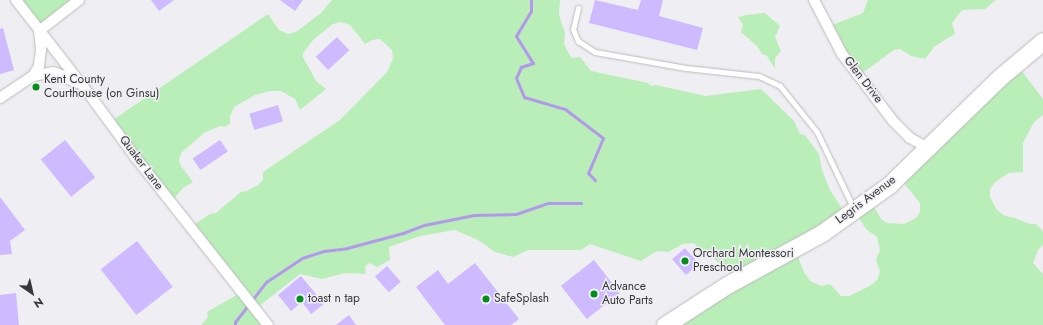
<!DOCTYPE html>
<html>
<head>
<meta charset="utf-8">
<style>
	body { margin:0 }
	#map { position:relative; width:1043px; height:325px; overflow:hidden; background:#efeef2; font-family:Jost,sans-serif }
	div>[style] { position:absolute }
	.green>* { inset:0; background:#baeeb9 }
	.stream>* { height:3px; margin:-1.5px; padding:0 1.5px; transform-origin:1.5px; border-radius:1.5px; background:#b299eb }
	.building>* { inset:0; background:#cebafe; transform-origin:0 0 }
	.roads { filter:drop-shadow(0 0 1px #bbbbbe) drop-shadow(0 0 1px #bbbbbe) }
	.lane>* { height:5px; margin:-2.5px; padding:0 2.5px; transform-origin:2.5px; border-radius:2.5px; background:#fff }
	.street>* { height:10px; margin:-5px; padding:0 5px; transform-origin:5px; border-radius:5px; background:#fff }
	.primary>* { height:17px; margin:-8.5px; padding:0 8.5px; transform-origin:8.5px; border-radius:8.5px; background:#fff }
	.dots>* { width:11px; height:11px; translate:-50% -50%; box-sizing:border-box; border:2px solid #efeef2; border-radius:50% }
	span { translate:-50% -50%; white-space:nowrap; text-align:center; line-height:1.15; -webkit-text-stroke:3px #efeef2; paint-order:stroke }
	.poi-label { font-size:12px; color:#383739 }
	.left { translate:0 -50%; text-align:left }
	.street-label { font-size:12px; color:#383739 }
	.north { position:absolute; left:12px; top:273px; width:40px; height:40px; -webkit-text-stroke:3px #efeef2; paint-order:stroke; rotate:146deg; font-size:11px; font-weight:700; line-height:16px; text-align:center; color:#383739 }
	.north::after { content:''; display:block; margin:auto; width:14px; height:18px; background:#383739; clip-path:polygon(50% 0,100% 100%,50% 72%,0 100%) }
</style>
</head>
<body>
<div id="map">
	<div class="green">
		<div style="clip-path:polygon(16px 0,80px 0,40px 31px)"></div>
		<div style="clip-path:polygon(332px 0,560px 0,559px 15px,565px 33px,564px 44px,570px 56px,573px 58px,580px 57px,591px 71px,648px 83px,651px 86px,656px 85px,705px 96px,761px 89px,794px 121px,800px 134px,805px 135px,819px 154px,822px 170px,830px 190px,847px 216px,796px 252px,804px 272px,810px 281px,821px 286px,830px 284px,841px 296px,849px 296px,870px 286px,878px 279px,880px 271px,876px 260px,880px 250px,877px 237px,866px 229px,855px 212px,870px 200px,881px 219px,887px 223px,904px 224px,916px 218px,920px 212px,920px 203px,899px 177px,1017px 65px,1043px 99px,1043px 115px,1034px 122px,1023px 143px,1023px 172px,1009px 173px,995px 182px,990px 189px,990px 197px,997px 210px,1005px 216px,1015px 218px,1030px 224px,1036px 224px,1043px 231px,1043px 245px,1038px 250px,1033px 263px,1043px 274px,1043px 325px,672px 325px,734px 283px,726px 266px,716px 261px,709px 253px,704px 254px,694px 243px,683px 244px,668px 252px,657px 251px,641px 261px,590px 244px,581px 250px,528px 250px,513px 257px,495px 252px,478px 240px,455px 230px,420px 236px,389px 247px,390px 260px,377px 267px,369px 263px,365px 267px,366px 274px,345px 273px,322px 279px,300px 274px,258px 307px,267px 325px,201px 325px,208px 317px,207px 312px,240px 293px,192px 226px,210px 214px,216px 213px,241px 192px,247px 191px,258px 185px,263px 180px,263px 172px,340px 120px,387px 72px,393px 59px,392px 50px,380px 39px,372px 40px,365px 44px,350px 25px,341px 22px,333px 24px,314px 39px,303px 53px,303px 57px,316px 81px,326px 89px,300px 110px,295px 99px,281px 91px,270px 91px,255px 95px,234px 107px,230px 117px,230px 124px,224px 127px,220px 126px,204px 133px,181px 153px,179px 161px,181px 166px,193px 182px,183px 188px,172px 201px,110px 122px,268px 14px,279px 30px,288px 34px,296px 32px,321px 13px)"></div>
		<div style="clip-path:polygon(868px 0,996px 0,985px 9px,962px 10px,952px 23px,955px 34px,935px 46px,925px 59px,911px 56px,900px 49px,894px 50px,861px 74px,827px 27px,863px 13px)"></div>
		<div style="clip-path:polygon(765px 13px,780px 26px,775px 37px,781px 51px,775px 58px,775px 69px,767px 56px,762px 54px,757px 46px,741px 32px,743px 25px,738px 17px,746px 15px)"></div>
	</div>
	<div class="stream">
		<div style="left:531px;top:0;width:11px;rotate:90deg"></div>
		<div style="left:531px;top:11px;width:29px;rotate:121deg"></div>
		<div style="left:516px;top:36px;width:32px;rotate:58deg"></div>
		<div style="left:533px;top:63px;width:13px;rotate:162deg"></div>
		<div style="left:521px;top:67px;width:12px;rotate:114deg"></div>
		<div style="left:516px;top:78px;width:21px;rotate:67deg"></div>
		<div style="left:524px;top:97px;width:43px;rotate:16.3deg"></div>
		<div style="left:565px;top:109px;width:48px;rotate:37.3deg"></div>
		<div style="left:603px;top:138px;width:38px;rotate:113deg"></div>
		<div style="left:588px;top:173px;width:10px;rotate:45deg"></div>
		<div style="left:235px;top:325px;width:3px;rotate:-90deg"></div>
		<div style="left:235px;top:322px;width:51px;rotate:-52.2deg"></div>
		<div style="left:266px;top:282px;width:43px;rotate:-33.7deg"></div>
		<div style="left:302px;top:258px;width:23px;rotate:-18deg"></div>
		<div style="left:324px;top:251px;width:23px;rotate:-7deg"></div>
		<div style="left:347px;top:248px;width:58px;rotate:-15deg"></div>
		<div style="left:403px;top:233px;width:22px;rotate:-21deg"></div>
		<div style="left:424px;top:225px;width:51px;rotate:-11.3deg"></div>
		<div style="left:474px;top:215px;width:42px;rotate:-1.4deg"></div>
		<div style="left:516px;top:214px;width:34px;rotate:-19deg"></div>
		<div style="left:548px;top:203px;width:33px"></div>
	</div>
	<div class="building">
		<div style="clip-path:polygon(151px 0,174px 0,159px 11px)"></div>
		<div style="clip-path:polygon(280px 0,303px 0,295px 11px)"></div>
		<div style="clip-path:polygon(595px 0,638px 10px,641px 0,663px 0,659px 16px,703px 28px,697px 50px,589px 23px)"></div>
		<div style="clip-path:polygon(3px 28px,14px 70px,0 74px,0 29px)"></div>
		<div style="left:337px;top:37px;width:18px;height:29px;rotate:47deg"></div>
		<div style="left:278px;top:105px;width:17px;height:30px;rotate:73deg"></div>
		<div style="left:65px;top:140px;width:48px;height:31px;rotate:51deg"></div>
		<div style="left:220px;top:140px;width:14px;height:33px;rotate:56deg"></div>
		<div style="clip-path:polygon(0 197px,25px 230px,10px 241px,12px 254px,0 255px)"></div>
		<div style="left:137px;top:241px;width:58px;height:46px;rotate:52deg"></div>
		<div style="left:685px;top:248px;width:21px;height:17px;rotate:49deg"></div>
		<div style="left:594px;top:260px;width:42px;height:42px;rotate:52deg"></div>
		<div style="clip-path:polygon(475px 263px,519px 319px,511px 325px,445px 325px,416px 287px,438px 270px,448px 284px)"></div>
		<div style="left:387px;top:266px;width:21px;height:16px;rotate:49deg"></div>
		<div style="clip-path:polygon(301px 276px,324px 304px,311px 314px,302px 302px,291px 311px,278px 295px)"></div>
		<div style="clip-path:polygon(16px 293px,19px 325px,0 325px,0 295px)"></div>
		<div style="clip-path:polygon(349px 315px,356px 325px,336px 325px)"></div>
	</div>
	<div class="roads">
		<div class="lane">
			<div style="left:578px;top:8px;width:22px;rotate:103deg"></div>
			<div style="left:573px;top:29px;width:5px;rotate:68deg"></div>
			<div style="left:575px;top:34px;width:8px;rotate:67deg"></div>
			<div style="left:578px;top:41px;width:20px;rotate:33deg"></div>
			<div style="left:595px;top:52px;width:92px;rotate:10deg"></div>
			<div style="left:686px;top:68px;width:73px;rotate:6.3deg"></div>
			<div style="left:759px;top:76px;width:23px;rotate:25deg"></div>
			<div style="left:780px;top:86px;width:59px;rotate:51.2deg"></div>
			<div style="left:817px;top:132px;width:83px;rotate:64.4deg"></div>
		</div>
		<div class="street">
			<div style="left:16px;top:0;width:119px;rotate:52.2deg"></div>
			<div style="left:89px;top:94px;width:79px;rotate:53.7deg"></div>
			<div style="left:136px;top:158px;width:213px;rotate:51.7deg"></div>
			<div style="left:814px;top:0;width:61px;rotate:62.6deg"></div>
			<div style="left:842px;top:54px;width:84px;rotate:52.7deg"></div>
			<div style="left:893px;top:121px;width:24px;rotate:45deg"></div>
			<div style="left:910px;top:138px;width:21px;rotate:29deg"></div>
			<div style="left:39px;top:31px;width:51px;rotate:-37.8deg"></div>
			<div style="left:33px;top:76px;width:20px;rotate:-11deg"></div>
			<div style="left:53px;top:72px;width:12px;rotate:20deg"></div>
			<div style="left:64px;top:76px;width:14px;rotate:30deg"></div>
			<div style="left:0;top:98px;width:40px;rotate:-34deg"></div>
			<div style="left:33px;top:76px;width:12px;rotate:-59deg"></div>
			<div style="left:39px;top:66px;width:17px;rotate:-83deg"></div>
			<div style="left:41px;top:49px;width:18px;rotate:-96deg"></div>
		</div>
		<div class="primary">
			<div style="left:665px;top:325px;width:74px;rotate:-32.8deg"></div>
			<div style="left:727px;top:285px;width:108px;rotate:-28.7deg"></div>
			<div style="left:822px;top:233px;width:82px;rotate:-35.6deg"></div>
			<div style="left:889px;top:185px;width:153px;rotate:-44.2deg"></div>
			<div style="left:999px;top:78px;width:57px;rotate:-40.1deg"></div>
		</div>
	</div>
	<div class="dots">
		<div style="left:36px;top:87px;background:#028d1d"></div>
		<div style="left:685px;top:261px;background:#028d1d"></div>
		<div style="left:594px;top:294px;background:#028d1d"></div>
		<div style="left:300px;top:299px;background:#028d1d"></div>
		<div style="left:486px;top:299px;background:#028d1d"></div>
	</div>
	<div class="poi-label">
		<span class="left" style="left:44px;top:87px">Kent County<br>Courthouse (on Ginsu)</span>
		<span class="left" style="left:693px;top:261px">Orchard Montessori<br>Preschool</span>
		<span class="left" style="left:602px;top:294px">Advance<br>Auto Parts</span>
		<span class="left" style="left:308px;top:299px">toast n tap</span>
		<span class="left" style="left:494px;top:299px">SafeSplash</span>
	</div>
	<div class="street-label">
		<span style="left:863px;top:80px;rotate:52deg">Glen Drive</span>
		<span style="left:141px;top:163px;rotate:53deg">Quaker Lane</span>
		<span style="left:866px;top:200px;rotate:-37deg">Legris Avenue</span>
	</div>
	<div class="north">N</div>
</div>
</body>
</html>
